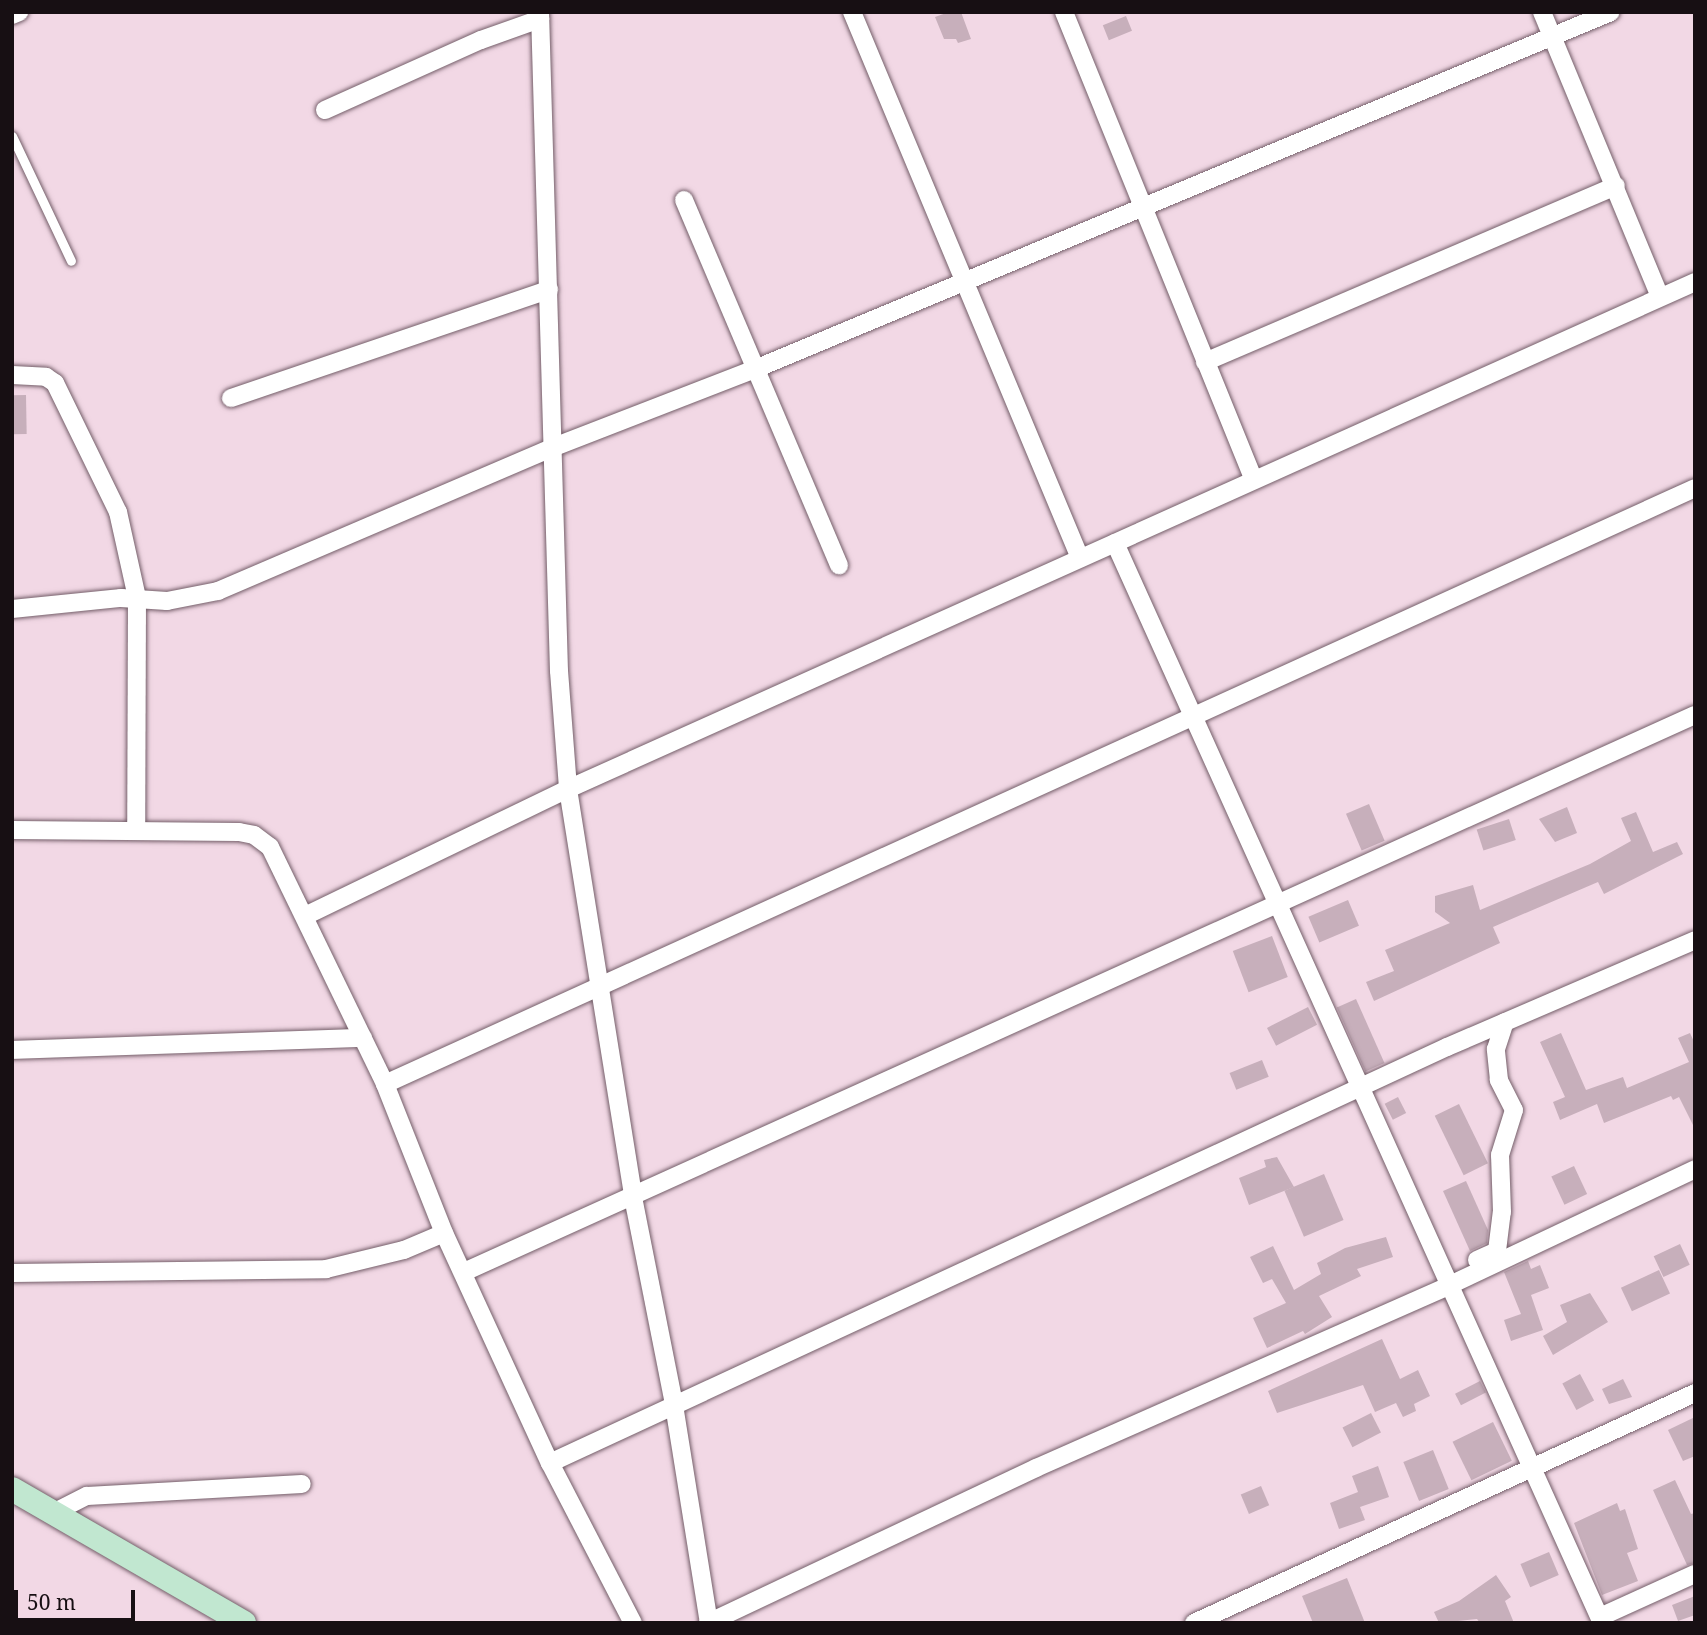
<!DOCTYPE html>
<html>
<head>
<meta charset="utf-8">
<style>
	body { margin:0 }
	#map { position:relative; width:1707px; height:1635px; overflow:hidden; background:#f2d8e5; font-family:"Noto Serif",serif }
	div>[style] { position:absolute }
	.building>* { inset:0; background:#c7afbb; transform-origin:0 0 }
	.roads { filter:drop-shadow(0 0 2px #745e69) drop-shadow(0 0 2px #745e69) }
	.lane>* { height:9px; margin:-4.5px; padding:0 4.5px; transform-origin:4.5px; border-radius:4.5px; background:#fff }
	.street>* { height:18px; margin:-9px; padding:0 9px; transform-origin:9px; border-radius:9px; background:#fff }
	.secondary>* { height:24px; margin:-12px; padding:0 12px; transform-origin:12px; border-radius:12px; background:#c1e7d0 }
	span { translate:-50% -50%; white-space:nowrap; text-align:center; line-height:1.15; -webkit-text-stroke:5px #f2d8e5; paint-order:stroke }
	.frame { position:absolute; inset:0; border:14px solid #170f13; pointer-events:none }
	.scale { position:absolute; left:14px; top:1590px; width:121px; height:32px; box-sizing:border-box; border:4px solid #170f13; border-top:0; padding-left:9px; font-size:21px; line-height:24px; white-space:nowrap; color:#170f13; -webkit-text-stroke:5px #f2d8e5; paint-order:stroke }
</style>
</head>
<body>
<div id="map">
	<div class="building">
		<div style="clip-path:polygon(949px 12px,961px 12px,971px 39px,958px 43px,956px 39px,944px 39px,935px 17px)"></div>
		<div style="left:1126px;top:16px;width:16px;height:25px;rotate:68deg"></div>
		<div style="left:26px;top:395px;width:39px;height:14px;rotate:89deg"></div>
		<div style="left:1369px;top:804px;width:40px;height:25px;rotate:67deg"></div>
		<div style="clip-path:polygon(1567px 807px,1577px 833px,1555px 842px,1539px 819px)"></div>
		<div style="clip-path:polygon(1636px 812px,1653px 852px,1677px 842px,1683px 854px,1604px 894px,1598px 882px,1493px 927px,1500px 943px,1374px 1001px,1366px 982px,1394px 971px,1385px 950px,1450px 923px,1435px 912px,1435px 896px,1473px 885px,1480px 910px,1590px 864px,1631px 841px,1621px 818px)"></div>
		<div style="left:1509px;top:819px;width:22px;height:34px;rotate:72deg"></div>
		<div style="left:1348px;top:900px;width:28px;height:43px;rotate:67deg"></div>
		<div style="left:1272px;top:936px;width:44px;height:42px;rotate:69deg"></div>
		<div style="left:1356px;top:999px;width:70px;height:21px;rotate:66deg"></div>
		<div style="left:1308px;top:1007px;width:20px;height:46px;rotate:63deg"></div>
		<div style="clip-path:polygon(1561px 1033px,1586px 1090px,1623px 1077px,1627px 1088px,1689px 1062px,1678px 1038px,1690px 1033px,1695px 1044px,1695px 1129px,1679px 1097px,1673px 1100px,1671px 1096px,1604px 1123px,1597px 1104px,1560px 1120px,1553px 1102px,1565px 1097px,1540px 1042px)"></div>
		<div style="left:1262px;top:1060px;width:18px;height:35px;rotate:68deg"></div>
		<div style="left:1398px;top:1097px;width:18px;height:15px;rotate:63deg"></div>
		<div style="left:1459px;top:1104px;width:66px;height:27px;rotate:64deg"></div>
		<div style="clip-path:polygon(1277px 1157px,1294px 1187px,1249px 1205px,1239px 1178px,1266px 1167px,1264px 1160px)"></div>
		<div style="left:1574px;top:1166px;width:31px;height:25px;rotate:65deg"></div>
		<div style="left:1324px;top:1174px;width:50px;height:43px;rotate:67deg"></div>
		<div style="clip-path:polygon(1466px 1181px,1488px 1230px,1487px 1243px,1470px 1251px,1443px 1191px)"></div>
		<div style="clip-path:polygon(1386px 1237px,1393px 1257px,1357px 1269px,1361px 1276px,1319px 1296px,1332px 1317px,1305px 1334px,1303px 1331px,1267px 1348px,1253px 1318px,1286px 1303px,1272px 1279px,1263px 1283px,1250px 1257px,1273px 1246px,1294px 1290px,1321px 1274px,1317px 1263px,1345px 1248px)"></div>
		<div style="left:1680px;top:1244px;width:23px;height:29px;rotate:65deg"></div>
		<div style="clip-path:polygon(1528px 1261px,1531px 1269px,1540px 1265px,1549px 1288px,1531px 1295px,1543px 1330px,1511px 1341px,1504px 1320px,1521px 1314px,1504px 1272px)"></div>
		<div style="left:1659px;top:1270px;width:26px;height:42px;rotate:65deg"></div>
		<div style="clip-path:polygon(1590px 1293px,1608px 1322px,1553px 1355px,1543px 1336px,1567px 1322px,1560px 1305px)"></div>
		<div style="clip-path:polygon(1382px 1339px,1400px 1379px,1418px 1370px,1430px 1396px,1414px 1404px,1416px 1411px,1403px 1417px,1396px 1403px,1375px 1412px,1363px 1385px,1277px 1413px,1268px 1391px)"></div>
		<div style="left:1580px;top:1374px;width:30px;height:20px;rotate:62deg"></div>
		<div style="clip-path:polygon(1623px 1379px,1632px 1397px,1609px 1404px,1602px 1389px)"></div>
		<div style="left:1480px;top:1381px;width:13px;height:28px;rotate:63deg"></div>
		<div style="left:1371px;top:1413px;width:22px;height:32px;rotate:63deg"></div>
		<div style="clip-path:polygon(1695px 1417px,1695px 1456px,1683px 1461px,1668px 1430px)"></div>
		<div style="left:1493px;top:1422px;width:43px;height:45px;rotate:64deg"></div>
		<div style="left:1433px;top:1450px;width:42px;height:32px;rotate:68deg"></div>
		<div style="clip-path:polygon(1378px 1466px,1389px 1497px,1360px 1507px,1365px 1520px,1339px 1529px,1330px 1503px,1358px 1492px,1352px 1476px)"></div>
		<div style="clip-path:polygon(1675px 1480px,1691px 1514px,1695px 1513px,1695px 1563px,1687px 1565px,1653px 1490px)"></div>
		<div style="left:1261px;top:1486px;width:21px;height:22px;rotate:67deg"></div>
		<div style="clip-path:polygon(1617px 1503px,1620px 1511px,1625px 1509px,1638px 1549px,1627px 1553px,1638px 1581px,1602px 1595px,1574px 1523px)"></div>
		<div style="left:1549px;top:1552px;width:25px;height:31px;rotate:67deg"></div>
		<div style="clip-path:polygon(1496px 1575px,1511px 1597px,1505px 1601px,1514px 1623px,1480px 1623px,1477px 1619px,1439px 1623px,1434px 1612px,1459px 1601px)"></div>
		<div style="clip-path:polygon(1347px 1578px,1365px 1623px,1313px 1623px,1302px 1596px)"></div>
		<div style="clip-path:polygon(1695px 1596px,1695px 1615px,1678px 1621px,1672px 1605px)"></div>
	</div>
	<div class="roads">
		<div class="lane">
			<div style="left:12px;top:136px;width:138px;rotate:64.7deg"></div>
		</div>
		<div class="street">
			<div style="left:540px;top:12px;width:659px;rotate:88.35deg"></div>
			<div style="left:559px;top:671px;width:118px;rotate:85.6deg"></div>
			<div style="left:568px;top:789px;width:413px;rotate:80.9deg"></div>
			<div style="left:633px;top:1197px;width:212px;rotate:78.8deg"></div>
			<div style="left:674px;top:1405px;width:221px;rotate:80.9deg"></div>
			<div style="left:852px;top:12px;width:592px;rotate:67.34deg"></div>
			<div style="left:1064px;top:12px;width:503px;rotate:67.92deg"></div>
			<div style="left:1542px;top:12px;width:308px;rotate:67.5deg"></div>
			<div style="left:12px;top:15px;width:8px;rotate:-23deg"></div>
			<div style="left:325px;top:110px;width:171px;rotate:-24.2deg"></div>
			<div style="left:481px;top:40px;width:63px;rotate:-19.6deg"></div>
			<div style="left:684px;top:200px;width:397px;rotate:67deg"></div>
			<div style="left:1205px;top:362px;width:447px;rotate:-23.2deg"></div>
			<div style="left:12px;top:375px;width:34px;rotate:3deg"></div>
			<div style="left:46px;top:377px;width:11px;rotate:34deg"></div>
			<div style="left:55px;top:383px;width:144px;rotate:64deg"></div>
			<div style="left:118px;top:512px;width:88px;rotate:77.5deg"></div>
			<div style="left:137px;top:598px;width:231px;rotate:90.2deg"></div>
			<div style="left:231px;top:398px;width:336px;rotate:-18.8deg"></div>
			<div style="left:1115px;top:543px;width:1185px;rotate:65.73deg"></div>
			<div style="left:12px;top:609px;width:110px;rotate:-5.8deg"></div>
			<div style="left:121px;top:598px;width:46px;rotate:3.7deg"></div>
			<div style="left:167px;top:601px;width:52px;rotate:-11.1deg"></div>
			<div style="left:218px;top:591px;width:366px;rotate:-23.2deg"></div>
			<div style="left:554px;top:447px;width:216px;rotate:-21.2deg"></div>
			<div style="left:755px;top:369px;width:927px;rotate:-22.64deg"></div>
			<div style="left:12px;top:830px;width:227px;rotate:0.5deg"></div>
			<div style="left:239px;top:832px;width:15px;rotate:11deg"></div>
			<div style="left:254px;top:835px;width:20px;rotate:37deg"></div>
			<div style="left:270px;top:847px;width:263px;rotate:64.1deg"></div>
			<div style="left:385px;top:1084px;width:160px;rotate:68.4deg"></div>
			<div style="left:444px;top:1233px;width:253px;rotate:65.3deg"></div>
			<div style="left:550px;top:1463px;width:180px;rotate:62.6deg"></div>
			<div style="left:305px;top:916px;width:292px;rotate:-25.8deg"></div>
			<div style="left:568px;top:789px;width:1236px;rotate:-24.22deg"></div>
			<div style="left:12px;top:1050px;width:351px;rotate:-2deg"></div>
			<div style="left:385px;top:1084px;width:1439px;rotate:-24.46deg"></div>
			<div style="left:1477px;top:1260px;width:22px;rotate:-24deg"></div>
			<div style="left:1497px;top:1251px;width:39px;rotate:-83deg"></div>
			<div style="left:1502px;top:1212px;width:57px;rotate:-92deg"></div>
			<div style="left:1500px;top:1155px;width:47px;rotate:-72.7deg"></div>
			<div style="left:1514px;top:1110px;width:34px;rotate:-117deg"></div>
			<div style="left:1499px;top:1080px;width:31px;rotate:-96deg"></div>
			<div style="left:1496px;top:1049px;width:28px;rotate:-72deg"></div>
			<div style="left:464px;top:1272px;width:1351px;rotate:-24.35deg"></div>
			<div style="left:12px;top:1273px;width:314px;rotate:-0.7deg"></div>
			<div style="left:326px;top:1269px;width:80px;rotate:-13.7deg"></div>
			<div style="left:404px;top:1250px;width:43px;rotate:-23deg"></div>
			<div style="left:550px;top:1463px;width:989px;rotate:-24.88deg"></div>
			<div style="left:1447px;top:1047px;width:270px;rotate:-23.3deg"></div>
			<div style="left:53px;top:1513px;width:38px;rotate:-27deg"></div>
			<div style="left:87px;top:1496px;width:215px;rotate:-3.2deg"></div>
			<div style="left:1600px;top:1617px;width:104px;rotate:-24.4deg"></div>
			<div style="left:708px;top:1623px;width:363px;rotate:-25.3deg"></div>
			<div style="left:1036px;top:1468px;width:453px;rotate:-23.8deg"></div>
			<div style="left:1450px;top:1285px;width:271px;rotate:-25.3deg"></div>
			<div style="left:1194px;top:1623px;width:551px;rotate:-24.66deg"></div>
		</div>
		<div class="secondary">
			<div style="left:12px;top:1489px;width:268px;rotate:30deg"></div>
		</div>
	</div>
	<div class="frame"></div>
	<div class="scale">50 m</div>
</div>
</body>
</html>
